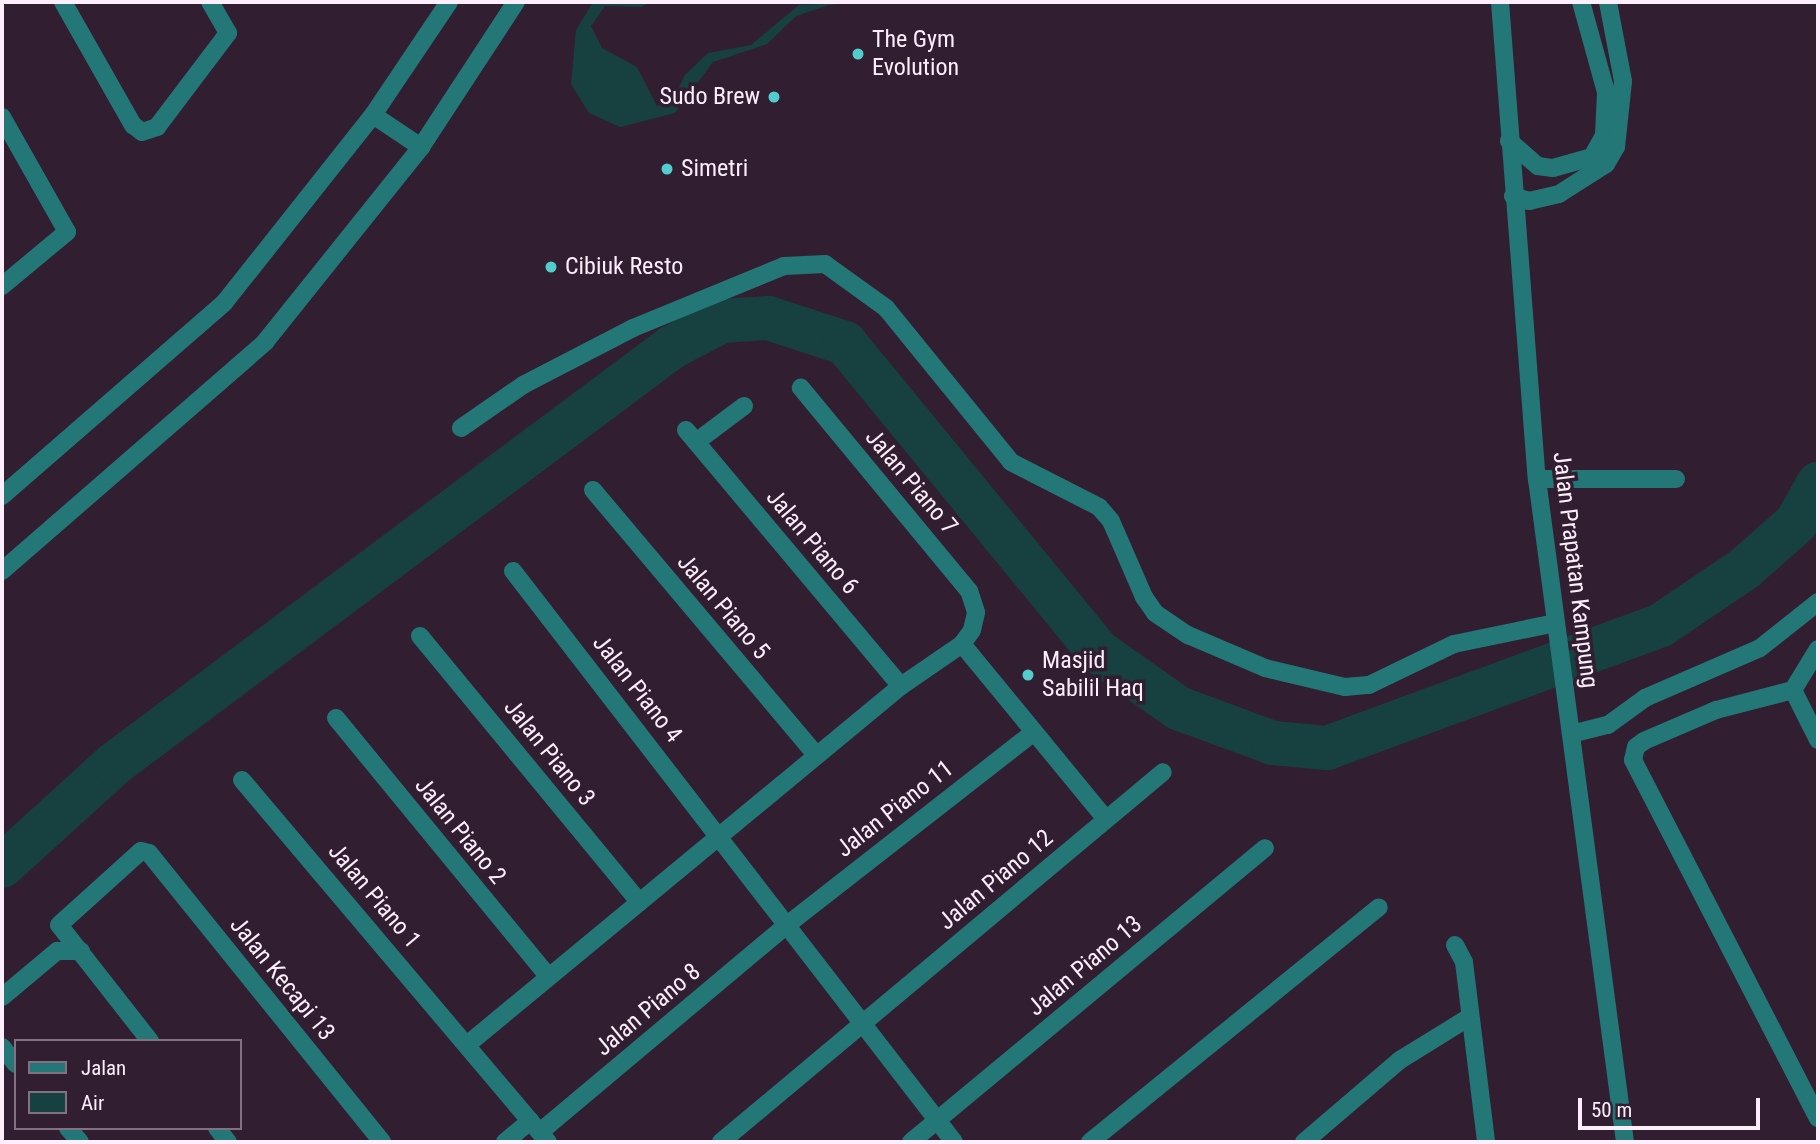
<!DOCTYPE html>
<html>
<head>
<meta charset="utf-8">
<style>
	body { margin:0 }
	#map { position:relative; width:1820px; height:1144px; overflow:hidden; background:#321e31; font-family:"Roboto Condensed",sans-serif }
	div>[style] { position:absolute }
	.water>* { inset:0; background:#174040 }
	.river>* { height:44px; margin:-22px; padding:0 22px; transform-origin:22px; border-radius:22px; background:#174040 }
	.minor>* { height:18px; margin:-9px; padding:0 9px; transform-origin:9px; border-radius:9px; background:#237777 }
	.dots>* { width:19px; height:19px; translate:-50% -50%; box-sizing:border-box; border:4px solid #321e31; border-radius:50% }
	span { translate:-50% -50%; white-space:nowrap; text-align:center; line-height:1.15; -webkit-text-stroke:7px #321e31; paint-order:stroke }
	.poi-label { font-size:24px; color:#fceefb }
	.left { translate:0 -50%; text-align:left }
	.right { translate:-100% -50%; text-align:right }
	.street-label { font-size:24px; color:#fceefb }
	.frame { position:absolute; inset:0; border:4px solid #fceefb; pointer-events:none }
	.legend { position:absolute; left:14px; top:1039px; width:228px; height:91px; box-sizing:border-box; background:#321e31; border:2px solid #837182; margin:0; padding:9px 12px; list-style:none; font-size:21px; color:#fceefb }
	.legend li { display:flex; align-items:center; gap:14px; height:35px }
	.legend b { width:35px; border:2px solid #837182 }
	.scale { position:absolute; left:1578px; top:1098px; width:182px; height:32px; box-sizing:border-box; border:4px solid #fceefb; border-top:0; padding-left:9px; font-size:21px; line-height:24px; white-space:nowrap; color:#fceefb; -webkit-text-stroke:5px #321e31; paint-order:stroke }
</style>
</head>
<body>
<div id="map">
	<div class="water">
		<div style="clip-path:polygon(593px 2px,650px 2px,641px 7px,605px 6px,591px 26px,602px 48px,637px 67px,657px 106px,672px 101px,685px 75px,708px 53px,751px 45px,799px 5px,857px 2px,829px 5px,796px 16px,767px 44px,713px 62px,675px 113px,620px 127px,589px 113px,571px 84px,576px 30px)"></div>
	</div>
	<div class="river">
		<div style="left:2px;top:866px;width:151px;rotate:-42.3deg"></div>
		<div style="left:114px;top:764px;width:697px;rotate:-36.77deg"></div>
		<div style="left:672px;top:347px;width:56px;rotate:-27.5deg"></div>
		<div style="left:722px;top:321px;width:46px;rotate:-3.7deg"></div>
		<div style="left:768px;top:318px;width:81px;rotate:18deg"></div>
		<div style="left:845px;top:343px;width:400px;rotate:50.6deg"></div>
		<div style="left:1099px;top:652px;width:97px;rotate:35.3deg"></div>
		<div style="left:1178px;top:708px;width:101px;rotate:20.2deg"></div>
		<div style="left:1273px;top:743px;width:54px;rotate:5.3deg"></div>
		<div style="left:1327px;top:748px;width:356px;rotate:-20.2deg"></div>
		<div style="left:1661px;top:625px;width:100px;rotate:-34deg"></div>
		<div style="left:1744px;top:569px;width:69px;rotate:-41.5deg"></div>
		<div style="left:1796px;top:523px;width:45px;rotate:-60.6deg"></div>
	</div>
	<div class="minor">
		<div style="left:63px;top:2px;width:142px;rotate:60.4deg"></div>
		<div style="left:133px;top:125px;width:11px;rotate:38deg"></div>
		<div style="left:142px;top:132px;width:16px;rotate:-18deg"></div>
		<div style="left:157px;top:127px;width:118px;rotate:-52.9deg"></div>
		<div style="left:228px;top:33px;width:36px;rotate:-120deg"></div>
		<div style="left:1500px;top:2px;width:478px;rotate:85.6deg"></div>
		<div style="left:1537px;top:479px;width:669px;rotate:82.44deg"></div>
		<div style="left:373px;top:115px;width:58px;rotate:33.7deg"></div>
		<div style="left:2px;top:117px;width:132px;rotate:60.5deg"></div>
		<div style="left:67px;top:232px;width:85px;rotate:140.3deg"></div>
		<div style="left:1509px;top:141px;width:38px;rotate:41deg"></div>
		<div style="left:1538px;top:166px;width:15px;rotate:8deg"></div>
		<div style="left:1553px;top:168px;width:41px;rotate:-15.8deg"></div>
		<div style="left:1592px;top:157px;width:25px;rotate:-61deg"></div>
		<div style="left:1604px;top:135px;width:43px;rotate:-87.3deg"></div>
		<div style="left:1606px;top:92px;width:93px;rotate:-105.5deg"></div>
		<div style="left:1513px;top:196px;width:17px;rotate:17deg"></div>
		<div style="left:1529px;top:201px;width:31px;rotate:-13deg"></div>
		<div style="left:1559px;top:194px;width:56px;rotate:-32.6deg"></div>
		<div style="left:1606px;top:164px;width:20px;rotate:-60deg"></div>
		<div style="left:1616px;top:147px;width:66px;rotate:-83.9deg"></div>
		<div style="left:1623px;top:81px;width:80px;rotate:-100.8deg"></div>
		<div style="left:461px;top:428px;width:75px;rotate:-34.7deg"></div>
		<div style="left:523px;top:385px;width:124px;rotate:-27.4deg"></div>
		<div style="left:633px;top:328px;width:163px;rotate:-22.3deg"></div>
		<div style="left:784px;top:266px;width:41px;rotate:-2.8deg"></div>
		<div style="left:825px;top:264px;width:75px;rotate:35.8deg"></div>
		<div style="left:886px;top:308px;width:198px;rotate:50.9deg"></div>
		<div style="left:1011px;top:462px;width:99px;rotate:27.1deg"></div>
		<div style="left:1099px;top:507px;width:18px;rotate:49deg"></div>
		<div style="left:1111px;top:521px;width:83px;rotate:66.5deg"></div>
		<div style="left:1144px;top:597px;width:19px;rotate:55deg"></div>
		<div style="left:1155px;top:613px;width:40px;rotate:34deg"></div>
		<div style="left:1188px;top:635px;width:84px;rotate:23.2deg"></div>
		<div style="left:1265px;top:668px;width:82px;rotate:13.4deg"></div>
		<div style="left:1345px;top:687px;width:24px;rotate:-5deg"></div>
		<div style="left:1369px;top:685px;width:94px;rotate:-25.8deg"></div>
		<div style="left:1454px;top:644px;width:103px;rotate:-11.7deg"></div>
		<div style="left:686px;top:430px;width:334px;rotate:50deg"></div>
		<div style="left:696px;top:442px;width:60px;rotate:-36.9deg"></div>
		<div style="left:1537px;top:479px;width:139px"></div>
		<div style="left:593px;top:490px;width:346px;rotate:49.9deg"></div>
		<div style="left:2px;top:496px;width:294px;rotate:-41deg"></div>
		<div style="left:224px;top:303px;width:240px;rotate:-51.6deg"></div>
		<div style="left:373px;top:115px;width:136px;rotate:-56.1deg"></div>
		<div style="left:2px;top:571px;width:349px;rotate:-41deg"></div>
		<div style="left:265px;top:342px;width:250px;rotate:-51.3deg"></div>
		<div style="left:421px;top:147px;width:173px;rotate:-56.8deg"></div>
		<div style="left:513px;top:571px;width:721px;rotate:52.32deg"></div>
		<div style="left:420px;top:636px;width:345px;rotate:50.5deg"></div>
		<div style="left:962px;top:644px;width:227px;rotate:50.6deg"></div>
		<div style="left:1818px;top:649px;width:48px;rotate:121.4deg"></div>
		<div style="left:1793px;top:690px;width:80px;rotate:165.4deg"></div>
		<div style="left:1716px;top:710px;width:78px;rotate:156.7deg"></div>
		<div style="left:1644px;top:741px;width:10px;rotate:143deg"></div>
		<div style="left:1636px;top:747px;width:13px;rotate:103deg"></div>
		<div style="left:1633px;top:760px;width:403px;rotate:62.7deg"></div>
		<div style="left:1793px;top:690px;width:56px;rotate:63.4deg"></div>
		<div style="left:336px;top:718px;width:333px;rotate:50.6deg"></div>
		<div style="left:1571px;top:734px;width:38px;rotate:-14deg"></div>
		<div style="left:1608px;top:725px;width:46px;rotate:-36.1deg"></div>
		<div style="left:1645px;top:698px;width:125px;rotate:-23.5deg"></div>
		<div style="left:1760px;top:648px;width:74px;rotate:-38.4deg"></div>
		<div style="left:242px;top:780px;width:474px;rotate:49.8deg"></div>
		<div style="left:1455px;top:945px;width:19px;rotate:62deg"></div>
		<div style="left:1464px;top:962px;width:181px;rotate:83deg"></div>
		<div style="left:2px;top:997px;width:72px;rotate:-39.9deg"></div>
		<div style="left:57px;top:951px;width:24px"></div>
		<div style="left:150px;top:1041px;width:147px;rotate:-128.1deg"></div>
		<div style="left:59px;top:925px;width:110px;rotate:-42.1deg"></div>
		<div style="left:141px;top:851px;width:8px;rotate:14deg"></div>
		<div style="left:149px;top:853px;width:371px;rotate:51.1deg"></div>
		<div style="left:468px;top:1044px;width:562px;rotate:-39.58deg"></div>
		<div style="left:901px;top:686px;width:74px;rotate:-34.5deg"></div>
		<div style="left:962px;top:644px;width:17px;rotate:-54deg"></div>
		<div style="left:972px;top:630px;width:18px;rotate:-77deg"></div>
		<div style="left:976px;top:612px;width:22px;rotate:-108deg"></div>
		<div style="left:969px;top:591px;width:264px;rotate:-129.6deg"></div>
		<div style="left:2px;top:1047px;width:22px;rotate:51deg"></div>
		<div style="left:68px;top:1128px;width:18px;rotate:49deg"></div>
		<div style="left:217px;top:1128px;width:18px;rotate:52deg"></div>
		<div style="left:540px;top:1132px;width:322px;rotate:-40deg"></div>
		<div style="left:787px;top:925px;width:313px;rotate:-38deg"></div>
		<div style="left:505px;top:1142px;width:33px;rotate:-40deg"></div>
		<div style="left:721px;top:1142px;width:576px;rotate:-39.93deg"></div>
		<div style="left:911px;top:1142px;width:460px;rotate:-39.7deg"></div>
		<div style="left:1090px;top:1142px;width:372px;rotate:-39.1deg"></div>
		<div style="left:1304px;top:1142px;width:126px;rotate:-40.5deg"></div>
		<div style="left:1400px;top:1060px;width:80px;rotate:-31.7deg"></div>
	</div>
	<div class="dots">
		<div style="left:858px;top:54px;background:#52cdcd"></div>
		<div style="left:774px;top:97px;background:#52cdcd"></div>
		<div style="left:667px;top:169px;background:#52cdcd"></div>
		<div style="left:551px;top:267px;background:#52cdcd"></div>
		<div style="left:1028px;top:675px;background:#52cdcd"></div>
	</div>
	<div class="poi-label">
		<span class="left" style="left:872px;top:54px">The Gym<br>Evolution</span>
		<span class="right" style="left:760px;top:97px">Sudo Brew</span>
		<span class="left" style="left:681px;top:169px">Simetri</span>
		<span class="left" style="left:565px;top:267px">Cibiuk Resto</span>
		<span class="left" style="left:1042px;top:675px">Masjid<br>Sabilil Haq</span>
	</div>
	<div class="street-label">
		<span style="left:911px;top:482px;rotate:50deg">Jalan Piano 7</span>
		<span style="left:812px;top:542px;rotate:50deg">Jalan Piano 6</span>
		<span style="left:1575px;top:570px;rotate:83deg">Jalan Prapatan Kampung</span>
		<span style="left:723px;top:607px;rotate:50deg">Jalan Piano 5</span>
		<span style="left:637px;top:689px;rotate:52deg">Jalan Piano 4</span>
		<span style="left:549px;top:753px;rotate:51deg">Jalan Piano 3</span>
		<span style="left:895px;top:809px;rotate:-38deg">Jalan Piano 11</span>
		<span style="left:460px;top:831px;rotate:51deg">Jalan Piano 2</span>
		<span style="left:996px;top:880px;rotate:-40deg">Jalan Piano 12</span>
		<span style="left:374px;top:896px;rotate:50deg">Jalan Piano 1</span>
		<span style="left:1085px;top:966px;rotate:-40deg">Jalan Piano 13</span>
		<span style="left:282px;top:979px;rotate:51deg">Jalan Kecapi 13</span>
		<span style="left:648px;top:1010px;rotate:-40deg">Jalan Piano 8</span>
	</div>
	<div class="frame"></div>
	<ul class="legend">
	<li><b style="height:9px;background:#237777"></b>Jalan</li>
	<li><b style="height:19px;background:#174040"></b>Air</li>
	</ul>
	<div class="scale">50 m</div>
</div>
</body>
</html>
